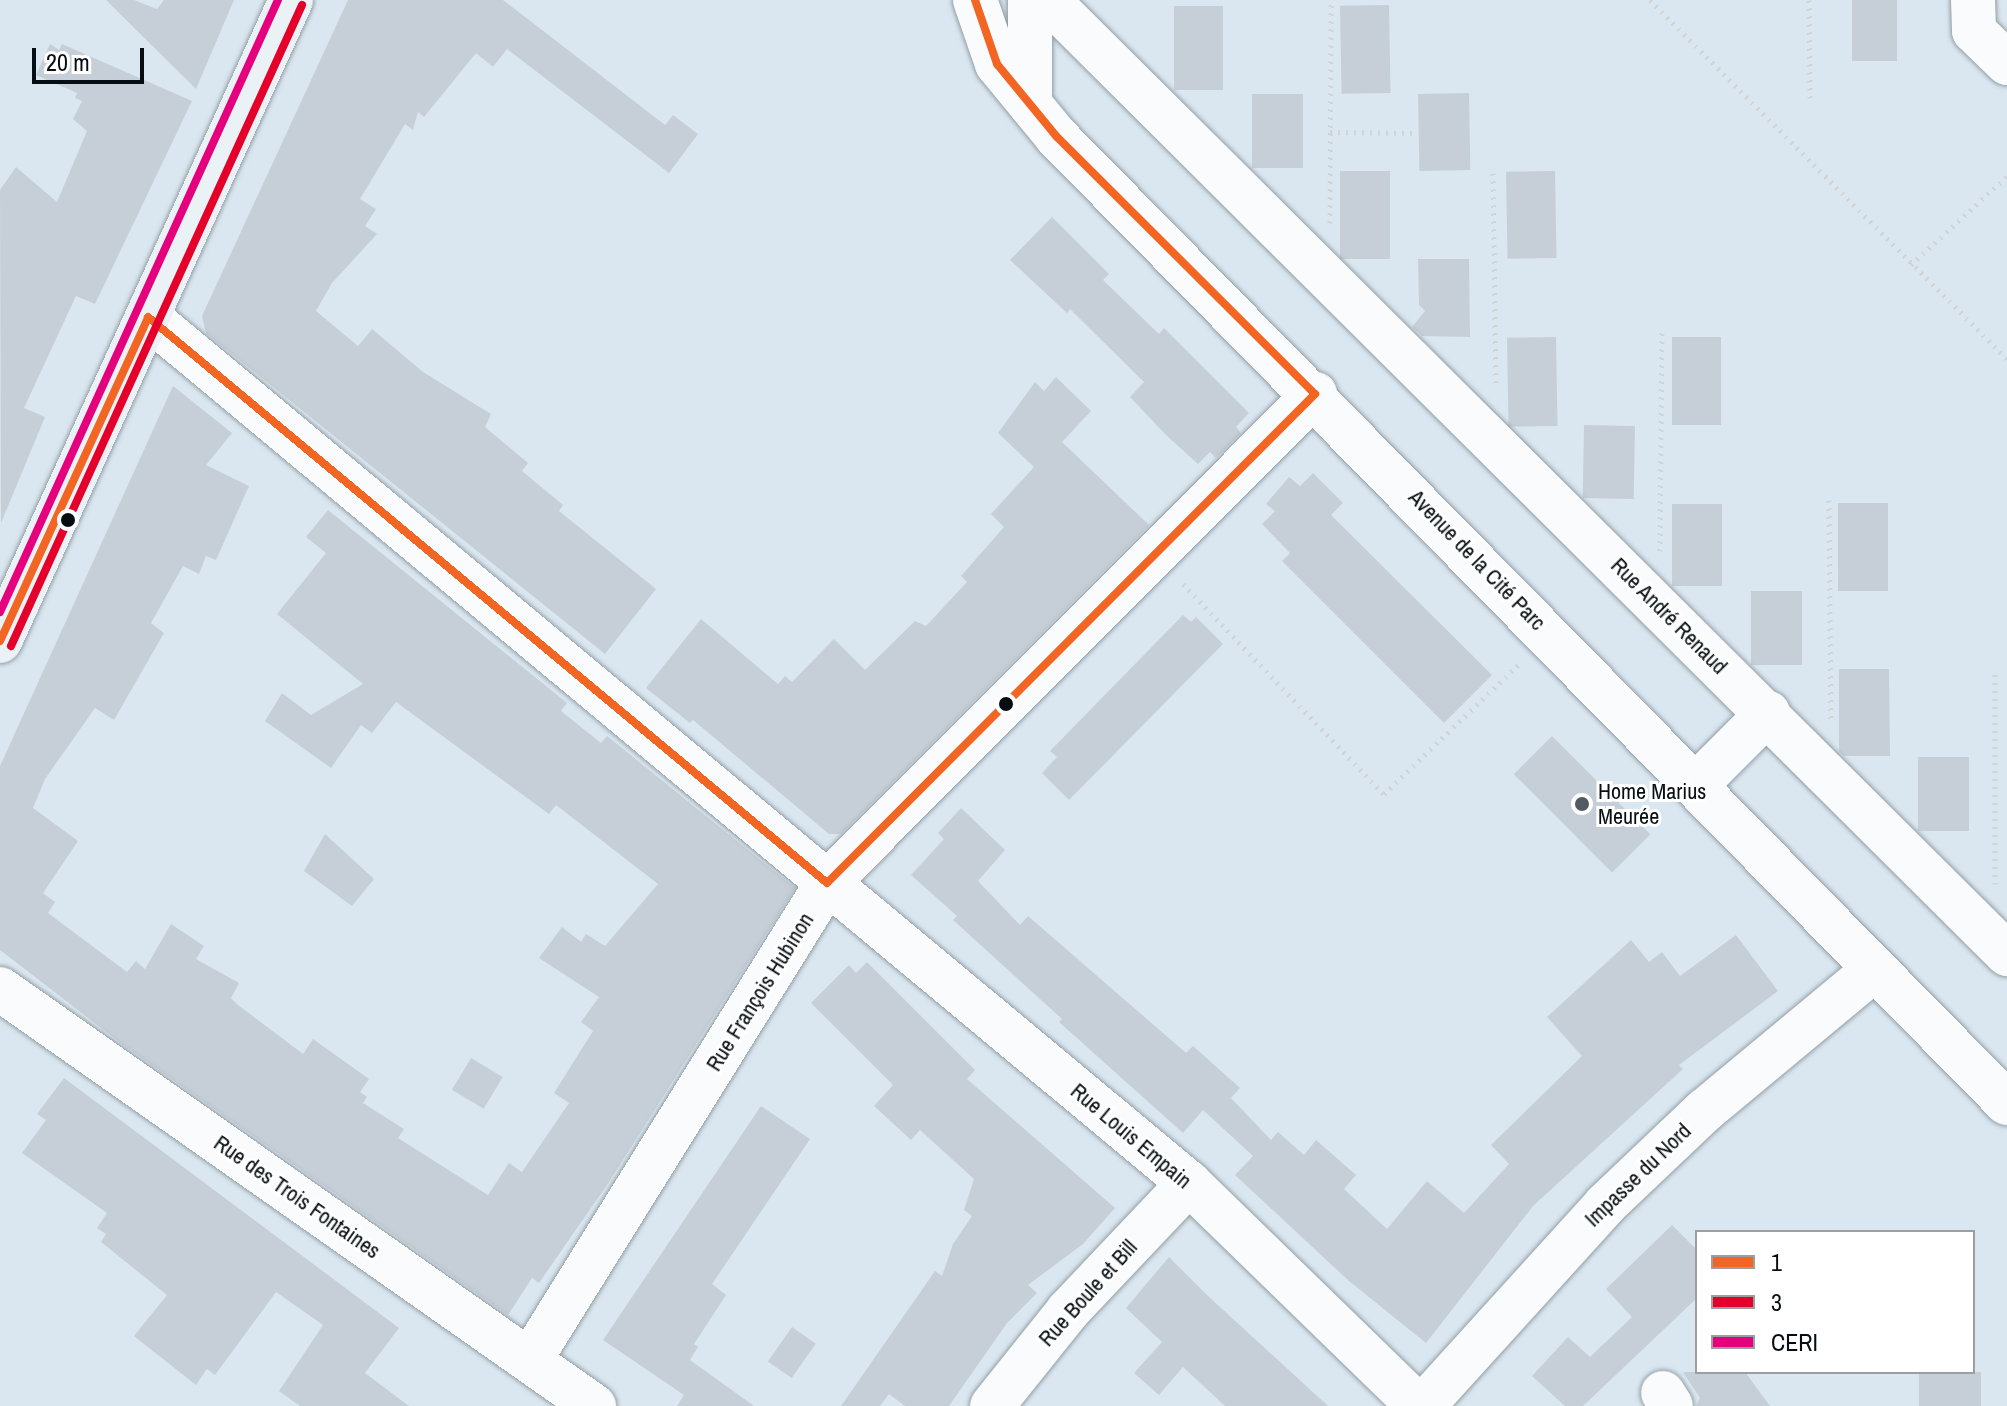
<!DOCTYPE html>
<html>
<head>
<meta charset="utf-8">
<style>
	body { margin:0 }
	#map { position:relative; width:2007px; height:1406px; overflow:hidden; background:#dae7f0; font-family:"Archivo Narrow",sans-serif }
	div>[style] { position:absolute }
	.building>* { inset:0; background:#c6cfd7; transform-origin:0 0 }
	.path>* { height:5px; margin-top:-2.5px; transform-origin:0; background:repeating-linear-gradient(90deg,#d1d4d7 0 2px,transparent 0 8px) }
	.roads { filter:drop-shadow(0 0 2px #949ea5) drop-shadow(0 0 2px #949ea5) }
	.street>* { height:44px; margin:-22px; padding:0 22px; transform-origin:22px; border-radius:22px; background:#f9fbfd }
	.secondary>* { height:44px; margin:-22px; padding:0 22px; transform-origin:22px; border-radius:22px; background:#eaf2f5 }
	.bus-1>* { height:8px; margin:-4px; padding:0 4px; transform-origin:4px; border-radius:4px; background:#f26522 }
	.bus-2>* { height:8px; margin:-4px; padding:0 4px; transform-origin:4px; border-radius:4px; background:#e4002b }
	.bus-3>* { height:8px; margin:-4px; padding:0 4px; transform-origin:4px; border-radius:4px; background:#e5007d }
	.dots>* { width:22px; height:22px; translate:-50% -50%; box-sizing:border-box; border:4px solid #fff; border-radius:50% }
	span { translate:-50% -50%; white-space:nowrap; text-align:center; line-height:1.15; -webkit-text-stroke:6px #fff; paint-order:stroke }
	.street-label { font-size:22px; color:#060e13 }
	.poi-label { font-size:22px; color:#060e13 }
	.left { translate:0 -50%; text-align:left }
	.legend { position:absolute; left:1695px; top:1230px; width:280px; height:144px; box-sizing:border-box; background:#fff; border:2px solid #9b9fa1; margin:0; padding:10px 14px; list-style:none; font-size:24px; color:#060e13 }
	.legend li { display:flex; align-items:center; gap:16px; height:40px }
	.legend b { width:40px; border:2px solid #9b9fa1 }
	.scale { position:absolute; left:32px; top:48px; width:112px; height:36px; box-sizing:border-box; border:4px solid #060e13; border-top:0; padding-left:10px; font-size:24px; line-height:28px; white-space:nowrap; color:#060e13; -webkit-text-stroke:6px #fff; paint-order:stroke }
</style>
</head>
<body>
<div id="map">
	<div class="building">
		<div style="clip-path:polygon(106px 0,134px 0,157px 9px,164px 0,234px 0,196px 89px)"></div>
		<div style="clip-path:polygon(348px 0,503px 0,665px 125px,673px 115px,698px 134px,669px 173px,507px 49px,493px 67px,476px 53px,424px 117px,418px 112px,413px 130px,405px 124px,360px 199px,376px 209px,365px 226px,377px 234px,332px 283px,316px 311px,358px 346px,372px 329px,423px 372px,491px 414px,485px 427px,528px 463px,522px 471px,563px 505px,559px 511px,656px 589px,605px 654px,206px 333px,202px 316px)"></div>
		<div style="left:1852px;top:0;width:45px;height:61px"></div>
		<div style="left:1389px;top:5px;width:88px;height:49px;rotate:89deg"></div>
		<div style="left:1174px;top:6px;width:49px;height:84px"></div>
		<div style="clip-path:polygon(50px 44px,59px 50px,62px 44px,192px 101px,95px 304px,76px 296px,24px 408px,45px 417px,1px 523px,0 190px,16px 167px,57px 202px,87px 131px,73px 119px,82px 101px,75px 98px,77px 93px,36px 75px)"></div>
		<div style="left:1469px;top:93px;width:77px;height:51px;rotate:89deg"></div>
		<div style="left:1252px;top:94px;width:51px;height:74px"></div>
		<div style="left:1390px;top:171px;width:88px;height:50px;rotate:90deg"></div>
		<div style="left:1555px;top:171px;width:87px;height:49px;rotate:89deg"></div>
		<div style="clip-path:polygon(1052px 217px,1109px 274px,1103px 280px,1159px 334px,1164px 328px,1249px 413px,1236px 427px,1241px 433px,1216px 458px,1210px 452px,1198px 464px,1166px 435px,1130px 397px,1144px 382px,1070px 309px,1067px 313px,1010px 260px)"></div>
		<div style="clip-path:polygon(1418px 259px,1469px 259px,1470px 337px,1422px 336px,1412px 327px,1425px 311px,1419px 305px)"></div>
		<div style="left:1556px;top:337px;width:89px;height:49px;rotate:89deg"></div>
		<div style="left:1672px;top:337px;width:49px;height:88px"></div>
		<div style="clip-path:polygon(1056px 377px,1091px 411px,1062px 442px,1149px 525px,841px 834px,829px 834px,693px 720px,690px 723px,646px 688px,701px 619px,778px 684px,785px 676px,792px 682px,834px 639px,865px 670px,915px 621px,926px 626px,967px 582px,961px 576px,1004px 527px,991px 514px,1034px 467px,998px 433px,1035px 382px,1044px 391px)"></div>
		<div style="clip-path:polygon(173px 386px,232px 433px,206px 465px,249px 486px,216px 560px,206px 556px,199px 574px,183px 566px,151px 623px,164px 633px,114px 720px,95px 708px,45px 779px,33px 808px,78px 841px,43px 893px,55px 902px,48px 913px,127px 972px,136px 961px,145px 969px,171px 924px,204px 946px,196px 959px,239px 983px,231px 998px,238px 1005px,303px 1054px,313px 1039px,369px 1079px,360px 1092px,367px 1097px,363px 1103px,404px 1129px,398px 1138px,488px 1195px,509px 1163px,522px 1172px,569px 1103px,554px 1093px,593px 1031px,581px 1022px,599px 997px,539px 958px,562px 927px,581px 942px,586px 934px,605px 946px,658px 884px,556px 805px,549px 814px,396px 702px,372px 733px,361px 725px,331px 768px,265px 721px,282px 693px,311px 715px,363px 684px,277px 614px,326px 553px,306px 537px,328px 510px,567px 703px,561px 711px,601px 743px,607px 736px,795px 888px,609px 1182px,539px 1283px,532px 1278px,508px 1315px,118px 1041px,0 950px,0 766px)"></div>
		<div style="left:1584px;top:425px;width:51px;height:73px;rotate:1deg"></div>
		<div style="clip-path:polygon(1313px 473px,1343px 503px,1331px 515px,1492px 675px,1444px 723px,1282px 561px,1290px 553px,1262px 524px,1275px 511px,1266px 504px,1289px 477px,1300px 486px)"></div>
		<div style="left:1838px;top:503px;width:50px;height:88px"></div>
		<div style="left:1672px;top:504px;width:50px;height:82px"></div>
		<div style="left:1751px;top:591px;width:51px;height:74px"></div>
		<div style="clip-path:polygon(1183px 615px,1191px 622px,1196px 617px,1223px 644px,1069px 800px,1042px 773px,1057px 757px,1050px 751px)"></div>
		<div style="clip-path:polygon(1839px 669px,1889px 669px,1890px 756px,1844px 756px,1839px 752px)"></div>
		<div style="left:1552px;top:736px;width:139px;height:54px;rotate:45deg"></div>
		<div style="left:1918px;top:757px;width:51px;height:74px"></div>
		<div style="clip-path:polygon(961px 808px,1005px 850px,978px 881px,1020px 925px,1028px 916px,1186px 1053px,1193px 1046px,1240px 1088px,1231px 1098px,1271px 1140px,1278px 1132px,1304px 1155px,1316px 1140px,1356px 1175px,1344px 1189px,1387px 1229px,1427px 1181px,1464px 1213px,1509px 1164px,1491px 1145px,1582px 1056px,1547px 1017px,1631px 940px,1649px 962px,1662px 952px,1680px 976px,1736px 935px,1778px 991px,1679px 1065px,1683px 1069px,1533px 1206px,1426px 1343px,1349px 1281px,1235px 1175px,1253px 1156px,1203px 1110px,1183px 1133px,1059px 1022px,1062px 1019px,953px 920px,957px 916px,911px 875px,944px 839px,938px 833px)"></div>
		<div style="clip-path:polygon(325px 834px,374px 879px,352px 906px,304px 871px)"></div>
		<div style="clip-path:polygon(867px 962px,975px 1070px,967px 1079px,1115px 1208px,1083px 1244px,1028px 1285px,1037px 1293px,1007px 1323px,949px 1406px,905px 1406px,889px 1394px,880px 1406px,841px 1406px,935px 1271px,942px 1276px,953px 1244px,972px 1216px,964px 1210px,974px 1179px,920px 1130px,911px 1140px,874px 1106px,893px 1085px,811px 1003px,849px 965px,856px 973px)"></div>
		<div style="left:471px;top:1058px;width:37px;height:37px;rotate:31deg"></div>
		<div style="clip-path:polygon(64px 1078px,399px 1328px,365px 1373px,409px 1406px,300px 1406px,279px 1391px,323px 1325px,276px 1292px,215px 1375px,207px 1369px,196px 1385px,134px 1336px,167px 1295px,101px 1242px,106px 1234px,97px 1228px,107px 1213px,22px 1153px,46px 1120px,37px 1114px)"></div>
		<div style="clip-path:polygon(761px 1106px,810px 1139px,712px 1284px,726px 1295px,694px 1344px,698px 1347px,690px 1360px,754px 1406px,677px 1406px,684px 1395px,603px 1340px)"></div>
		<div style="clip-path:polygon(1672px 1225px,1697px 1250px,1697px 1298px,1583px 1406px,1565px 1406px,1532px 1376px,1568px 1337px,1590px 1357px,1632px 1317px,1606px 1289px)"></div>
		<div style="clip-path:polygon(1169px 1257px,1207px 1295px,1328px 1406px,1225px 1406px,1183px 1367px,1159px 1395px,1134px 1373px,1162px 1342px,1126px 1308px)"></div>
		<div style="left:792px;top:1327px;width:29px;height:42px;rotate:35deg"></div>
		<div style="clip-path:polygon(1683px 1372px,1745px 1372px,1770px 1406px,1696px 1406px,1700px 1398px)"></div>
		<div style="left:1919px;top:1372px;width:62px;height:34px"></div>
	</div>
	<div class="path">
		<div style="left:1650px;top:0;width:506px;rotate:45.16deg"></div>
		<div style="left:1809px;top:0;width:98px;rotate:89.4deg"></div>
		<div style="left:1330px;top:132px;width:82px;rotate:0.7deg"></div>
		<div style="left:1493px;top:173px;width:215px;rotate:89.2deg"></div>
		<div style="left:1330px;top:223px;width:223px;rotate:-89.7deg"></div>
		<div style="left:1911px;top:265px;width:131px;rotate:-42.8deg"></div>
		<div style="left:1829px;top:500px;width:223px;rotate:89.5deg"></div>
		<div style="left:1660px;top:551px;width:219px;rotate:-89.5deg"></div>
		<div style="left:1183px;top:584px;width:291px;rotate:46.3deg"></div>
		<div style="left:1384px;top:794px;width:187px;rotate:-43.9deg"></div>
		<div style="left:1995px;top:884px;width:215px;rotate:-90deg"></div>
	</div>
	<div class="roads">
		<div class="street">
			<div style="left:975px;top:0;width:68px;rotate:71deg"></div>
			<div style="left:997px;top:64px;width:94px;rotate:50.6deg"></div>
			<div style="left:1057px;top:137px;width:1355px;rotate:45.48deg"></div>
			<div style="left:1030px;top:0;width:104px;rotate:90deg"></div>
			<div style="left:1048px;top:0;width:1353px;rotate:44.85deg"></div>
			<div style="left:1973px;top:0;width:31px;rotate:88deg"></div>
			<div style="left:1974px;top:31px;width:46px;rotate:44.1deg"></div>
			<div style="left:148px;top:317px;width:1354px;rotate:39.76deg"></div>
			<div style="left:1189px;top:1183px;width:320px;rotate:44.2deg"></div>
			<div style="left:1696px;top:785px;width:102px;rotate:-45deg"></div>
			<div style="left:0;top:989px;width:726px;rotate:35.07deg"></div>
			<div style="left:530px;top:1360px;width:562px;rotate:-58.09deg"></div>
			<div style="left:827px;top:883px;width:691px;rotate:-45.06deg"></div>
			<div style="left:1663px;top:1393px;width:15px;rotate:58deg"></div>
			<div style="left:992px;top:1406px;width:122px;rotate:-51.3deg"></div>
			<div style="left:1068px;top:1311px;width:176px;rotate:-46.6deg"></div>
			<div style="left:1423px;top:1406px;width:271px;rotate:-47.8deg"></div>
			<div style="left:1605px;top:1205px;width:137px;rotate:-43.5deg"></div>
			<div style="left:1704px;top:1111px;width:222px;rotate:-39.7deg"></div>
		</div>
		<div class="secondary">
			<div style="left:0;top:641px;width:704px;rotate:-65.58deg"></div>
		</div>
	</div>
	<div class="bus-1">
		<div style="left:975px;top:0;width:68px;rotate:71deg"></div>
		<div style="left:997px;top:64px;width:94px;rotate:50.6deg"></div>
		<div style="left:1057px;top:137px;width:364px;rotate:44.9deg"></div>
		<div style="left:148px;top:317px;width:884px;rotate:39.81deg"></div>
		<div style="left:0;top:641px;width:356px;rotate:-65.4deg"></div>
		<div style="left:827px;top:883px;width:691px;rotate:-45.06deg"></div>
	</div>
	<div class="bus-2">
		<div style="left:11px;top:646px;width:704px;rotate:-65.58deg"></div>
	</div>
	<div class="bus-3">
		<div style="left:0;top:612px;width:672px;rotate:-65.57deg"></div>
	</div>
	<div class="dots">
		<div style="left:68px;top:520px;background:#060e13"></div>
		<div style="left:1006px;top:704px;background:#060e13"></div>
		<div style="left:1582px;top:804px;background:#505a60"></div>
	</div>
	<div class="street-label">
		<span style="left:1477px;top:560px;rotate:46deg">Avenue de la Cité Parc</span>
		<span style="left:1669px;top:616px;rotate:45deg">Rue André Renaud</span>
		<span style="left:760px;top:992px;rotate:-58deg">Rue François Hubinon</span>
		<span style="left:1131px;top:1136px;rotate:40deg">Rue Louis Empain</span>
		<span style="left:1638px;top:1175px;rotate:-44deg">Impasse du Nord</span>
		<span style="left:297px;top:1197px;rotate:35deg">Rue des Trois Fontaines</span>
		<span style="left:1088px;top:1293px;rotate:-48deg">Rue Boule et Bill</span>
	</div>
	<div class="poi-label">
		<span class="left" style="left:1598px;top:804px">Home Marius<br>Meurée</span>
	</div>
	<ul class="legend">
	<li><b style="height:10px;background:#f26522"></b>1</li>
	<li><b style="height:10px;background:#e4002b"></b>3</li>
	<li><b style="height:10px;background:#e5007d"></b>CERI</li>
	</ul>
	<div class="scale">20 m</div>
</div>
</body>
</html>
